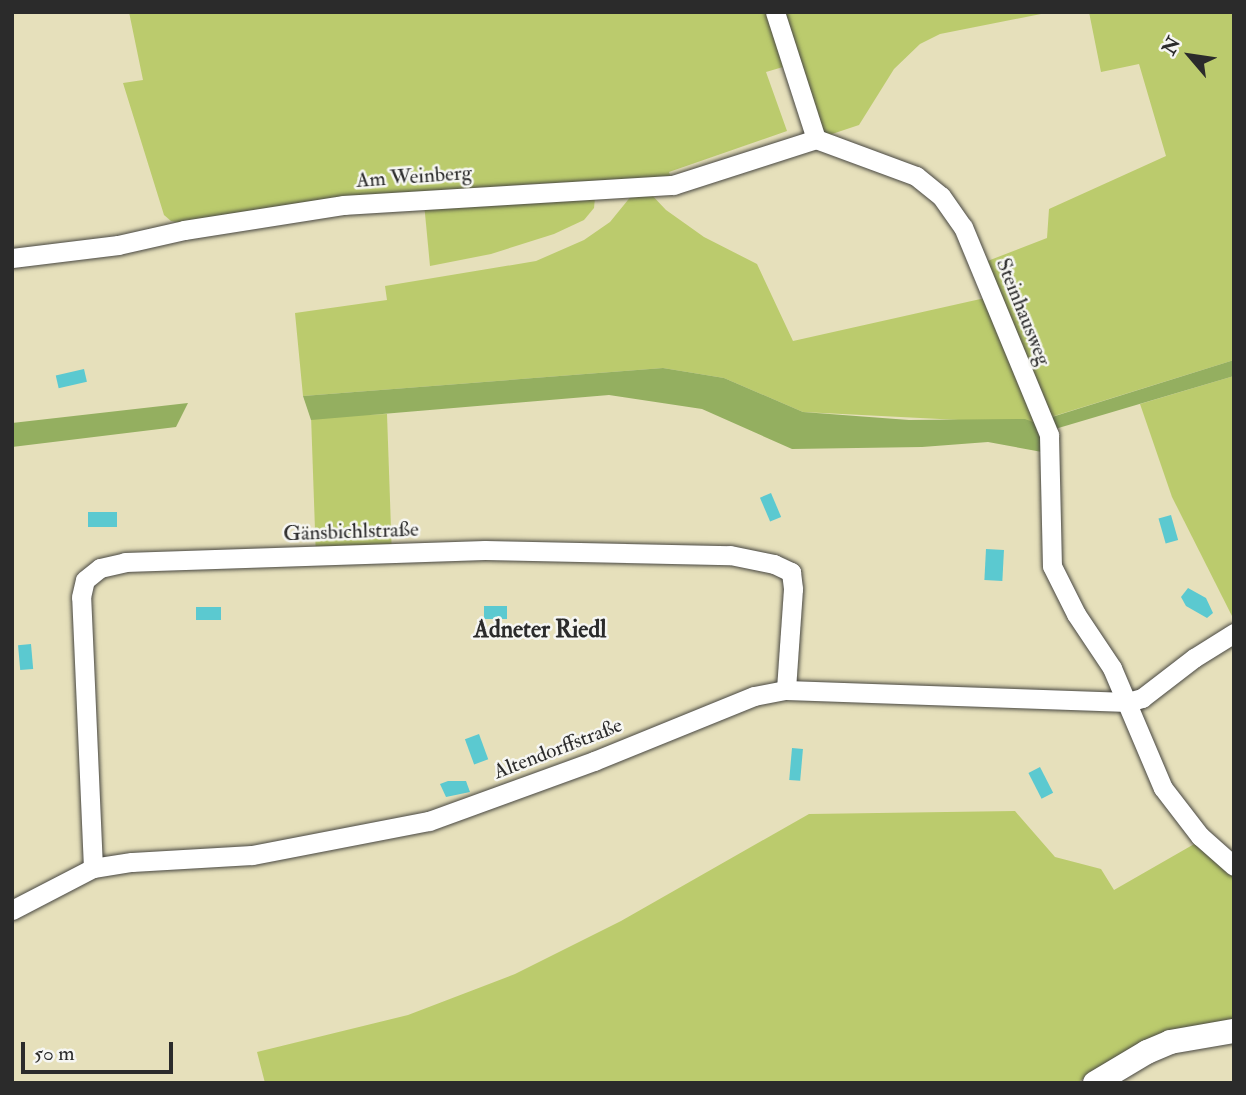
<!DOCTYPE html>
<html>
<head>
<meta charset="utf-8">
<style>
	body { margin:0 }
	#map { position:relative; width:1246px; height:1095px; overflow:hidden; background:#e6e0bb; font-family:"IM FELL Double Pica",serif }
	div>[style] { position:absolute }
	.green>* { inset:0; background:#bbcb6d; transform-origin:0 0 }
	.forest>* { inset:0; background:#94af60 }
	.water>* { inset:0; background:#5bc9d0; transform-origin:0 0 }
	.roads { filter:drop-shadow(0 0 2px #474641) drop-shadow(0 0 2px #474641) }
	.minor>* { height:19px; margin:-9.5px; padding:0 9.5px; transform-origin:9.5px; border-radius:9.5px; background:#fff }
	.tertiary>* { height:24px; margin:-12px; padding:0 12px; transform-origin:12px; border-radius:12px; background:#fff }
	span { translate:-50% -50%; white-space:nowrap; text-align:center; line-height:1.15; -webkit-text-stroke:5px #f6f6f2; paint-order:stroke }
	.street-label { font-size:21px; color:#2b2b2b }
	.quarter-label { font-size:24px; color:#2b2b2b; font-weight:700 }
	.frame { position:absolute; inset:0; border:14px solid #2b2b2b; pointer-events:none }
	.north { position:absolute; left:1155px; top:21px; width:70px; height:70px; -webkit-text-stroke:5px #f6f6f2; paint-order:stroke; rotate:299deg; font-size:19px; font-weight:700; line-height:28px; text-align:center; color:#2b2b2b }
	.north::after { content:''; display:block; margin:auto; width:24px; height:32px; background:#2b2b2b; clip-path:polygon(50% 0,100% 100%,50% 72%,0 100%) }
	.scale { position:absolute; left:21px; top:1042px; width:152px; height:32px; box-sizing:border-box; border:4px solid #2b2b2b; border-top:0; padding-left:9px; font-size:21px; line-height:24px; white-space:nowrap; color:#2b2b2b; -webkit-text-stroke:5px #f6f6f2; paint-order:stroke }
</style>
</head>
<body>
<div id="map">
	<div class="green">
		<div style="clip-path:polygon(129px 12px,767px 12px,783px 67px,766px 72px,787px 131px,669px 172px,671px 178px,531px 184px,339px 201px,188px 224px,171px 221px,164px 215px,123px 83px,143px 80px)"></div>
		<div style="clip-path:polygon(781px 12px,1051px 12px,940px 34px,920px 44px,894px 69px,859px 125px,823px 137px)"></div>
		<div style="clip-path:polygon(1089px 12px,1234px 12px,1234px 360px,1051px 417px,985px 262px,1047px 238px,1049px 209px,1166px 156px,1139px 64px,1101px 72px)"></div>
		<div style="clip-path:polygon(649px 192px,666px 210px,704px 237px,757px 264px,793px 341px,985px 298px,1038px 424px,803px 412px,724px 378px,663px 368px,303px 396px,295px 313px,387px 300px,385px 286px,536px 261px,584px 240px,610px 222px,632px 195px)"></div>
		<div style="clip-path:polygon(595px 198px,594px 208px,584px 220px,554px 234px,491px 254px,430px 266px,424px 203px)"></div>
		<div style="clip-path:polygon(1234px 376px,1234px 620px,1172px 497px,1140px 404px)"></div>
		<div style="left:387px;top:414px;width:130px;height:76px;rotate:88deg"></div>
		<div style="clip-path:polygon(1015px 811px,1055px 857px,1101px 869px,1114px 890px,1196px 843px,1234px 877px,1234px 1025px,1131px 1052px,1076px 1083px,265px 1083px,257px 1052px,408px 1015px,515px 974px,621px 921px,809px 814px)"></div>
	</div>
	<div class="forest">
		<div style="clip-path:polygon(1234px 360px,1234px 376px,1055px 429px,1052px 417px)"></div>
		<div style="clip-path:polygon(663px 368px,724px 378px,803px 412px,909px 420px,1025px 419px,1038px 424px,1042px 452px,988px 442px,922px 447px,792px 449px,702px 409px,609px 395px,311px 420px,303px 396px)"></div>
		<div style="clip-path:polygon(188px 403px,176px 427px,12px 447px,12px 423px)"></div>
	</div>
	<div class="water">
		<div style="left:84px;top:369px;width:13px;height:29px;rotate:77deg"></div>
		<div style="left:771px;top:493px;width:26px;height:12px;rotate:67deg"></div>
		<div style="left:88px;top:512px;width:29px;height:15px"></div>
		<div style="left:1171px;top:515px;width:26px;height:13px;rotate:74deg"></div>
		<div style="left:986px;top:549px;width:18px;height:31px;rotate:3deg"></div>
		<div style="clip-path:polygon(1188px 588px,1206px 598px,1213px 613px,1207px 618px,1186px 606px,1181px 597px)"></div>
		<div style="left:484px;top:606px;width:23px;height:13px"></div>
		<div style="left:196px;top:607px;width:25px;height:13px"></div>
		<div style="left:31px;top:644px;width:25px;height:13px;rotate:85deg"></div>
		<div style="left:479px;top:734px;width:27px;height:15px;rotate:70deg"></div>
		<div style="left:792px;top:748px;width:11px;height:32px;rotate:5deg"></div>
		<div style="left:1040px;top:767px;width:29px;height:13px;rotate:63deg"></div>
		<div style="clip-path:polygon(448px 781px,466px 781px,470px 792px,446px 797px,440px 784px)"></div>
	</div>
	<div class="roads">
		<div class="minor">
			<div style="left:775px;top:12px;width:133px;rotate:72.1deg"></div>
			<div style="left:816px;top:139px;width:107px;rotate:20.3deg"></div>
			<div style="left:916px;top:176px;width:32px;rotate:39deg"></div>
			<div style="left:941px;top:196px;width:38px;rotate:55deg"></div>
			<div style="left:963px;top:227px;width:225px;rotate:67.5deg"></div>
			<div style="left:1049px;top:435px;width:131px;rotate:88.7deg"></div>
			<div style="left:1052px;top:566px;width:54px;rotate:63.4deg"></div>
			<div style="left:1076px;top:614px;width:65px;rotate:56.3deg"></div>
			<div style="left:1112px;top:668px;width:130px;rotate:67deg"></div>
			<div style="left:1163px;top:788px;width:61px;rotate:52.4deg"></div>
			<div style="left:1200px;top:836px;width:45px;rotate:41.4deg"></div>
			<div style="left:12px;top:258px;width:107px;rotate:-7deg"></div>
			<div style="left:118px;top:245px;width:68px;rotate:-12.8deg"></div>
			<div style="left:184px;top:230px;width:162px;rotate:-8.9deg"></div>
			<div style="left:344px;top:205px;width:330px;rotate:-3.5deg"></div>
			<div style="left:673px;top:185px;width:150px;rotate:-17.8deg"></div>
			<div style="left:93px;top:868px;width:271px;rotate:-92.5deg"></div>
			<div style="left:81px;top:597px;width:17px;rotate:-77deg"></div>
			<div style="left:85px;top:580px;width:19px;rotate:-39deg"></div>
			<div style="left:100px;top:568px;width:26px;rotate:-13deg"></div>
			<div style="left:125px;top:562px;width:360px;rotate:-1.9deg"></div>
			<div style="left:485px;top:550px;width:245px;rotate:1.2deg"></div>
			<div style="left:730px;top:555px;width:45px;rotate:11.6deg"></div>
			<div style="left:774px;top:564px;width:19px;rotate:25deg"></div>
			<div style="left:791px;top:572px;width:17px;rotate:83deg"></div>
			<div style="left:793px;top:589px;width:101px;rotate:94deg"></div>
			<div style="left:12px;top:910px;width:91px;rotate:-27.4deg"></div>
			<div style="left:93px;top:868px;width:39px;rotate:-9deg"></div>
			<div style="left:132px;top:862px;width:120px;rotate:-3.3deg"></div>
			<div style="left:252px;top:855px;width:180px;rotate:-10.9deg"></div>
			<div style="left:429px;top:821px;width:176px;rotate:-20deg"></div>
			<div style="left:594px;top:761px;width:173px;rotate:-22.1deg"></div>
			<div style="left:754px;top:696px;width:33px;rotate:-11deg"></div>
			<div style="left:786px;top:690px;width:342px;rotate:2deg"></div>
			<div style="left:1128px;top:702px;width:15px;rotate:-16deg"></div>
			<div style="left:1142px;top:698px;width:66px;rotate:-37.6deg"></div>
			<div style="left:1194px;top:658px;width:47px;rotate:-32deg"></div>
		</div>
		<div class="tertiary">
			<div style="left:1095px;top:1083px;width:61px;rotate:-30.8deg"></div>
			<div style="left:1147px;top:1052px;width:25px;rotate:-23deg"></div>
			<div style="left:1170px;top:1042px;width:65px;rotate:-9.8deg"></div>
		</div>
	</div>
	<div class="street-label">
		<span style="left:414px;top:177px;rotate:-4deg">Am Weinberg</span>
		<span style="left:1023px;top:312px;rotate:68deg">Steinhausweg</span>
		<span style="left:351px;top:532px;rotate:-2deg">Gänsbichlstraße</span>
		<span style="left:558px;top:749px;rotate:-21deg">Altendorffstraße</span>
	</div>
	<div class="quarter-label">
		<span style="left:540px;top:630px">Adneter Riedl</span>
	</div>
	<div class="frame"></div>
	<div class="north">N</div>
	<div class="scale">50 m</div>
</div>
</body>
</html>
